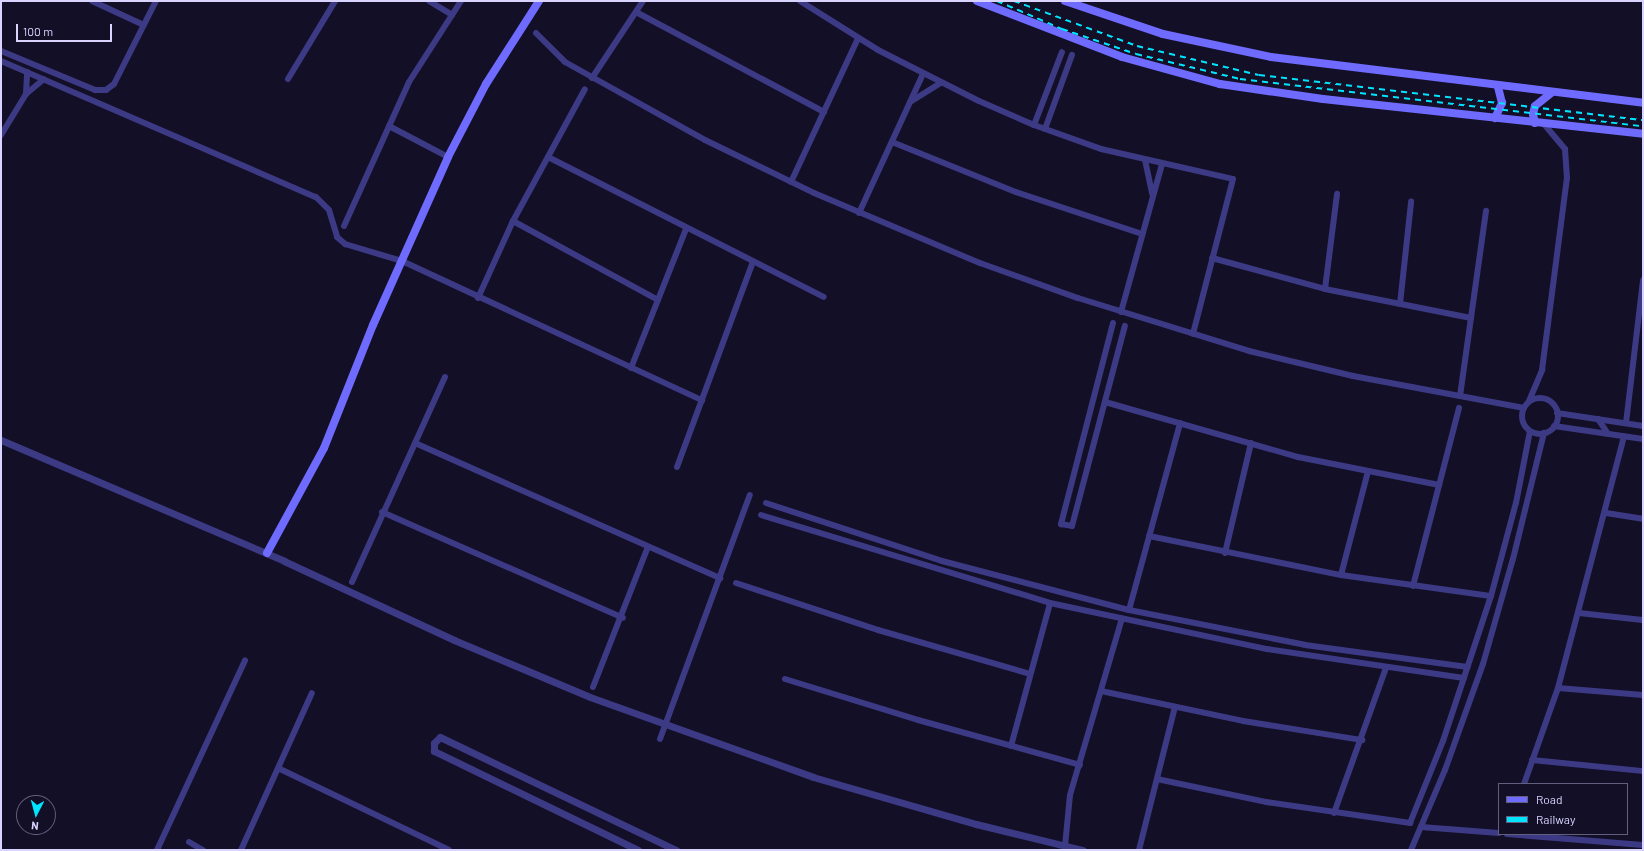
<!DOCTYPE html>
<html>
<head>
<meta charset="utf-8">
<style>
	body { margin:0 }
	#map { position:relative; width:1644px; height:851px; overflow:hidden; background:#130f26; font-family:Barlow,sans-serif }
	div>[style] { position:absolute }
	.minor>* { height:6px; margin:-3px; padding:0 3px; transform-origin:3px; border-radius:3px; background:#3d3a85 }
	.minor>.ring { margin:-3px; padding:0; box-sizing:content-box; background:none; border:6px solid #3d3a85; border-radius:50% }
	.tertiary>* { height:7px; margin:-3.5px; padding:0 3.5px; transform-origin:3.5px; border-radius:3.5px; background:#3d3a85 }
	.secondary>* { height:8px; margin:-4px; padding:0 4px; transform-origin:4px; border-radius:4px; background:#6f6bff }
	.rail>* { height:2px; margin-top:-1px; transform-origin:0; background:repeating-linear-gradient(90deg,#00e5ff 0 6px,transparent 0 11px) }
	span { translate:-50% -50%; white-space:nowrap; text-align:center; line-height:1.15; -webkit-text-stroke:4px #130f26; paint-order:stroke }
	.frame { position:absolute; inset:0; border:2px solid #d9d4ff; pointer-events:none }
	.legend { position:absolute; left:1498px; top:783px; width:130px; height:52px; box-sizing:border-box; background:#130f26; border:1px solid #625e7d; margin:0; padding:5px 7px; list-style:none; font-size:12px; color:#d9d4ff }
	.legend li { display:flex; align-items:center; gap:8px; height:20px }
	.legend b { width:20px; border:1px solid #625e7d }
	.north { position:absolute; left:16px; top:795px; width:40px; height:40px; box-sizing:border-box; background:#130f26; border:1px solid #625e7d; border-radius:50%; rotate:186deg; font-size:11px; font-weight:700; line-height:16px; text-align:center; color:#d9d4ff }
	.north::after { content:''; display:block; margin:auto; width:14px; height:18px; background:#00e5ff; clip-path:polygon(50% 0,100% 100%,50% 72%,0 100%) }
	.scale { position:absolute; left:16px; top:24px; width:96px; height:18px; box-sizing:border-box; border:2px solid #d9d4ff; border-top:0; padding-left:5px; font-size:12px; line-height:14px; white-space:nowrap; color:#d9d4ff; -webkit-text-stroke:3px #130f26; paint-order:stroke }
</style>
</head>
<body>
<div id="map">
	<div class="minor">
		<div style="left:92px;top:1px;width:57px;rotate:24.8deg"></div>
		<div style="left:429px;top:1px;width:27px;rotate:31deg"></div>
		<div style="left:800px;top:1px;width:92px;rotate:32.1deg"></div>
		<div style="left:878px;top:50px;width:113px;rotate:26.8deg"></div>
		<div style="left:979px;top:101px;width:60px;rotate:23.6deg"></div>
		<div style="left:1034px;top:125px;width:71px;rotate:19.7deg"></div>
		<div style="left:1101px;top:149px;width:135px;rotate:12.8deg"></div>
		<div style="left:1233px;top:179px;width:160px;rotate:104.5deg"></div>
		<div style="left:636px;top:12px;width:213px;rotate:28deg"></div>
		<div style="left:536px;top:33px;width:41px;rotate:45deg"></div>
		<div style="left:565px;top:62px;width:160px;rotate:29.1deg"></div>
		<div style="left:705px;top:140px;width:121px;rotate:25.9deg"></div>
		<div style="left:814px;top:193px;width:180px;rotate:22.9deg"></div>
		<div style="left:980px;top:263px;width:104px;rotate:19.7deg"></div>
		<div style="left:1078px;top:298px;width:179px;rotate:17.2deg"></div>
		<div style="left:1249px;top:351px;width:107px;rotate:13.5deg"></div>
		<div style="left:1353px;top:376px;width:174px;rotate:10.6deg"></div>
		<div style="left:1px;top:51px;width:102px;rotate:22.5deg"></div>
		<div style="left:95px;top:90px;width:11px"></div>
		<div style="left:106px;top:90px;width:10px;rotate:-37deg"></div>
		<div style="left:114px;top:84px;width:93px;rotate:-63.2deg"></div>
		<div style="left:1px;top:61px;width:343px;rotate:23.4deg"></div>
		<div style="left:316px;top:197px;width:18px;rotate:45deg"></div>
		<div style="left:329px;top:210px;width:28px;rotate:73deg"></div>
		<div style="left:337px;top:237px;width:11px;rotate:41deg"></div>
		<div style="left:345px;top:244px;width:59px;rotate:16.6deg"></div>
		<div style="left:402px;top:261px;width:331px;rotate:24.9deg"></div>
		<div style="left:592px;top:78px;width:92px;rotate:-56.5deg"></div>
		<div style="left:288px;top:79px;width:91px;rotate:-58.9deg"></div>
		<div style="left:26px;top:94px;width:22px;rotate:-87deg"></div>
		<div style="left:910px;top:102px;width:36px;rotate:-32deg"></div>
		<div style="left:1034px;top:125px;width:78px;rotate:-69deg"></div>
		<div style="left:389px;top:126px;width:67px;rotate:27.7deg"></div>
		<div style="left:1045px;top:129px;width:79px;rotate:-70deg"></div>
		<div style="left:1px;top:135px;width:48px;rotate:-58.6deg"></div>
		<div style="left:26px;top:94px;width:23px;rotate:-40deg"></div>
		<div style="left:892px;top:142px;width:134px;rotate:22deg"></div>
		<div style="left:1016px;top:192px;width:133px;rotate:18.4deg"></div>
		<div style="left:548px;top:157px;width:309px;rotate:26.9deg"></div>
		<div style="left:1145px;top:160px;width:35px;rotate:78deg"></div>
		<div style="left:791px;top:182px;width:159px;rotate:-65deg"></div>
		<div style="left:859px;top:213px;width:153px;rotate:-65.3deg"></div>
		<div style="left:513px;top:221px;width:165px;rotate:28.6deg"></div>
		<div style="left:344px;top:226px;width:158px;rotate:-65.7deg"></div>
		<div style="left:409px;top:82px;width:96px;rotate:-57.3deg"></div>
		<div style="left:1212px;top:258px;width:117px;rotate:15.3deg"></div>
		<div style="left:1325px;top:289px;width:149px;rotate:11.2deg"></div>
		<div style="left:1325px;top:289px;width:96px;rotate:-82.8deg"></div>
		<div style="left:478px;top:298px;width:85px;rotate:-65.6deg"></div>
		<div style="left:513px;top:221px;width:150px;rotate:-61.4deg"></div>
		<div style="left:1400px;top:304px;width:103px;rotate:-83.8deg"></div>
		<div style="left:1121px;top:312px;width:154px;rotate:-74.5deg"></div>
		<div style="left:1113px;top:323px;width:208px;rotate:104.5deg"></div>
		<div style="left:1061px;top:524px;width:11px;rotate:10deg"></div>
		<div style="left:1072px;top:526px;width:207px;rotate:-75.2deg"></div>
		<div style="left:631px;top:368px;width:149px;rotate:-68.4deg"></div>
		<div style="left:1460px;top:396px;width:187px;rotate:-82deg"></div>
		<div class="ring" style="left:1522px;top:398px;width:30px;height:30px"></div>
		<div style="left:1529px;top:401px;width:34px;rotate:-67deg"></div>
		<div style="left:1542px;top:370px;width:194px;rotate:-82.6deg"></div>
		<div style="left:1567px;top:178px;width:29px;rotate:-94deg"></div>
		<div style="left:1565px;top:149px;width:34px;rotate:-130deg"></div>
		<div style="left:1105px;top:402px;width:201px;rotate:15.9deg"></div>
		<div style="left:1298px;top:457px;width:144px;rotate:11.2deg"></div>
		<div style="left:1557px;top:413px;width:87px;rotate:8.6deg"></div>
		<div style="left:1598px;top:419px;width:18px;rotate:56deg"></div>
		<div style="left:1626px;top:423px;width:144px;rotate:-83.2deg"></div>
		<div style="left:1554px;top:426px;width:90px;rotate:8.3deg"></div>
		<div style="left:415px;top:443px;width:334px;rotate:23.9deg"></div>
		<div style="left:677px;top:467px;width:219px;rotate:-69.7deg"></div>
		<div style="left:766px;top:503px;width:185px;rotate:18.2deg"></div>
		<div style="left:942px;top:561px;width:193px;rotate:14.7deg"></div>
		<div style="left:1129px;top:610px;width:179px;rotate:11.2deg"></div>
		<div style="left:1305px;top:645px;width:164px;rotate:7.7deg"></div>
		<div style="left:382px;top:512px;width:263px;rotate:23.7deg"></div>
		<div style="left:1606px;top:513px;width:37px;rotate:9deg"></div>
		<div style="left:761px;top:515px;width:302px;rotate:16.9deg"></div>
		<div style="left:1050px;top:603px;width:222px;rotate:12deg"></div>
		<div style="left:1267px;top:649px;width:199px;rotate:8.4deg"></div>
		<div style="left:1149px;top:536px;width:196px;rotate:11.5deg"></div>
		<div style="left:1341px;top:575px;width:151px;rotate:8deg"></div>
		<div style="left:1225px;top:553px;width:113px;rotate:-76.7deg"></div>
		<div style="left:1341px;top:575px;width:107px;rotate:-75.4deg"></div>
		<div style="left:352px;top:582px;width:225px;rotate:-65.6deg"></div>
		<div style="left:736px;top:583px;width:150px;rotate:18.3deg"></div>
		<div style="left:878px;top:630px;width:158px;rotate:16.1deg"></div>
		<div style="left:1413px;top:586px;width:184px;rotate:-75.5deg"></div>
		<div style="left:1129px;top:610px;width:194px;rotate:-74.7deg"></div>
		<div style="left:1579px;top:613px;width:64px;rotate:6.2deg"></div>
		<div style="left:785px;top:679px;width:139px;rotate:17.1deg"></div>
		<div style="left:918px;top:720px;width:168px;rotate:15.5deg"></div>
		<div style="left:593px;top:687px;width:150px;rotate:-68.6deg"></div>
		<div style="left:1558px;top:688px;width:85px;rotate:4.7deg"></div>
		<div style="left:1101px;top:691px;width:145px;rotate:11.9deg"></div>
		<div style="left:1243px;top:721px;width:121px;rotate:9.1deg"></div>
		<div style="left:660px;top:739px;width:260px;rotate:-69.8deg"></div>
		<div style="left:1011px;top:746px;width:148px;rotate:-74.7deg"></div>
		<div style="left:1532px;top:760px;width:112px;rotate:5.7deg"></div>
		<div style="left:280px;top:769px;width:187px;rotate:25.6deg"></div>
		<div style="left:1157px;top:779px;width:111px;rotate:11.9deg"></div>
		<div style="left:1266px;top:802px;width:146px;rotate:8.3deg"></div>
		<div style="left:1410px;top:823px;width:88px;rotate:-68.1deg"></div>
		<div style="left:1443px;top:741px;width:153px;rotate:-71.7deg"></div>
		<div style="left:1491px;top:596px;width:96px;rotate:-75deg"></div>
		<div style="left:1516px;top:503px;width:73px;rotate:-79deg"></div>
		<div style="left:1524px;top:784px;width:102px;rotate:-70.5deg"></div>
		<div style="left:1558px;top:688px;width:260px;rotate:-75.3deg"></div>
		<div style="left:1334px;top:813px;width:154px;rotate:-70.3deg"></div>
		<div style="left:1421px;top:827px;width:78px;rotate:4.4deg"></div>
		<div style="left:1507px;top:834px;width:136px;rotate:4.6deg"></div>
		<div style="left:189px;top:842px;width:16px;rotate:30deg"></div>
		<div style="left:1065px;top:846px;width:51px;rotate:-84.4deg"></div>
		<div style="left:1070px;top:795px;width:184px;rotate:-73.6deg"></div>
		<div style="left:157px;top:850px;width:209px;rotate:-65.1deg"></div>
		<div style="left:241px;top:850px;width:172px;rotate:-65.7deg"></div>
		<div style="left:1139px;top:850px;width:147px;rotate:-75.9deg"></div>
		<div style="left:1411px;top:850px;width:87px;rotate:-67deg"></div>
		<div style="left:1445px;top:770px;width:113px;rotate:-70.3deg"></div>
		<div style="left:1483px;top:664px;width:109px;rotate:-74.1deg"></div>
		<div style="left:1513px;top:559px;width:130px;rotate:-76.2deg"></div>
	</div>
	<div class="tertiary">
		<div style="left:1px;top:440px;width:308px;rotate:23.1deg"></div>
		<div style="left:284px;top:561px;width:187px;rotate:24.9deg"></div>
		<div style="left:454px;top:640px;width:147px;rotate:22.7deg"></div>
		<div style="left:590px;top:697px;width:237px;rotate:19.7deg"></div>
		<div style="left:813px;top:777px;width:170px;rotate:16.1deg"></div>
		<div style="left:976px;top:824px;width:110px;rotate:13.7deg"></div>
		<div style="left:638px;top:850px;width:227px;rotate:-154.1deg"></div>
		<div style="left:434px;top:751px;width:8px;rotate:-90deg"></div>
		<div style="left:434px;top:743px;width:8px;rotate:-45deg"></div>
		<div style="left:440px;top:737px;width:262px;rotate:25.6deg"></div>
	</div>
	<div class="secondary">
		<div style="left:977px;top:1px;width:155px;rotate:21.1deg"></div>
		<div style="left:1122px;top:57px;width:102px;rotate:15.4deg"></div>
		<div style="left:1220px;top:84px;width:104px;rotate:8.3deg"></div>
		<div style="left:1323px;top:99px;width:322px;rotate:6.2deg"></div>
		<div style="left:1065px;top:1px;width:103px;rotate:18.6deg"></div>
		<div style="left:1163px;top:34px;width:110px;rotate:12deg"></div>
		<div style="left:1271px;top:57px;width:375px;rotate:7deg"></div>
		<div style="left:1495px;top:118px;width:17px;rotate:-65deg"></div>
		<div style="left:1502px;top:103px;width:16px;rotate:-104deg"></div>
		<div style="left:1535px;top:123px;width:9px;rotate:-103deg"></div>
		<div style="left:1533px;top:114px;width:8px;rotate:-76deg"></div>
		<div style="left:1535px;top:106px;width:21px;rotate:-39deg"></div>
		<div style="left:267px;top:553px;width:119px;rotate:-61.5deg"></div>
		<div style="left:324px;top:448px;width:132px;rotate:-68.3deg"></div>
		<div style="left:373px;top:325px;width:184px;rotate:-65.9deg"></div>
		<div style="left:448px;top:157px;width:82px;rotate:-62.5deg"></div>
		<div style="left:486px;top:84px;width:98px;rotate:-57.4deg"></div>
	</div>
	<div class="rail">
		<div style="left:997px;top:1px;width:71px;rotate:23.3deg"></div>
		<div style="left:1062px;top:29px;width:78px;rotate:18.7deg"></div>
		<div style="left:1136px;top:54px;width:107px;rotate:13.5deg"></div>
		<div style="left:1240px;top:79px;width:406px;rotate:6.7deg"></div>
		<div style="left:1014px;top:1px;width:131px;rotate:20.1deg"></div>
		<div style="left:1137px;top:46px;width:125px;rotate:13.4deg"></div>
		<div style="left:1259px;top:75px;width:387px;rotate:6.7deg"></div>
	</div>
	<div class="frame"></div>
	<ul class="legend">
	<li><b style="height:5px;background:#6f6bff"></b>Road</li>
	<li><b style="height:5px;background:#00e5ff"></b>Railway</li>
	</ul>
	<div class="north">N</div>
	<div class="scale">100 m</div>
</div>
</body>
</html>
